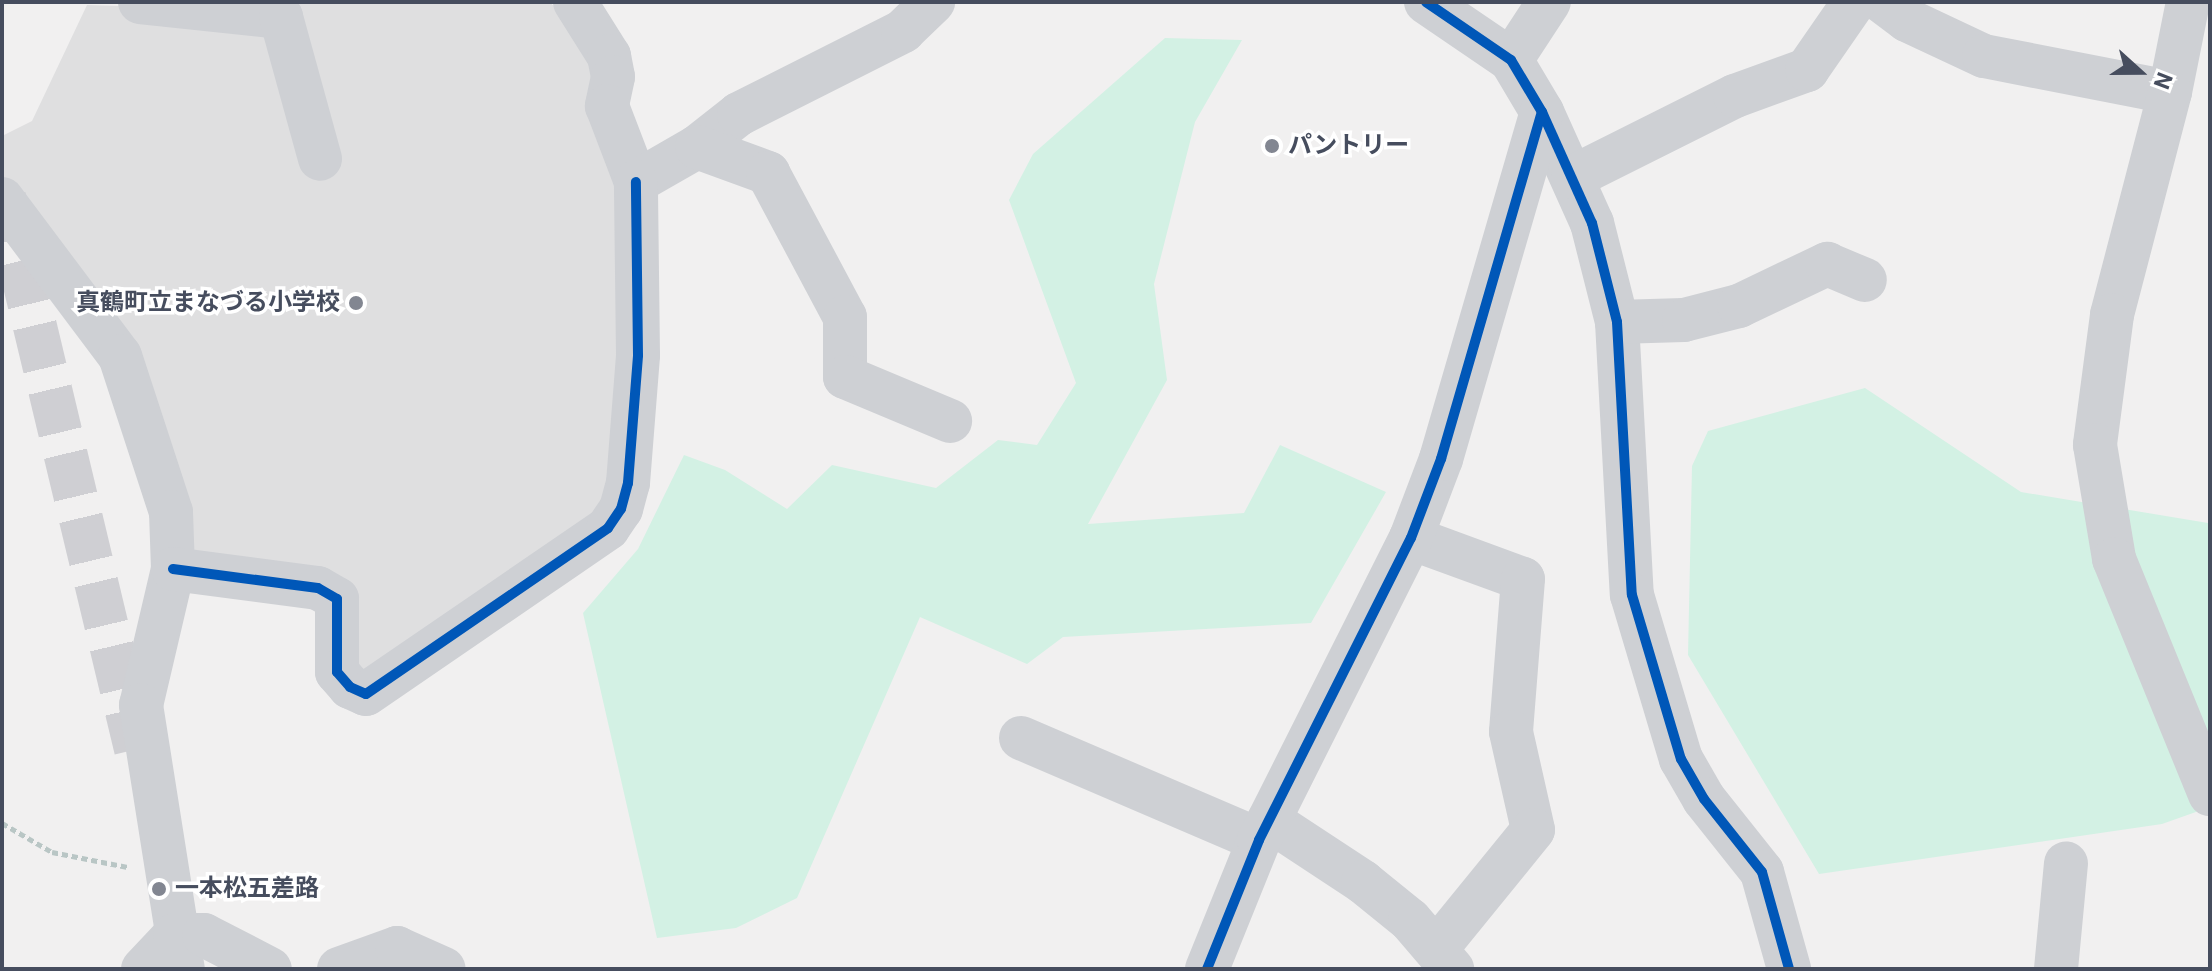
<!DOCTYPE html>
<html>
<head>
<meta charset="utf-8">
<style>
	body { margin:0 }
	#map { position:relative; width:2212px; height:971px; overflow:hidden; background:#f1f0f0; font-family:Roboto,"Noto Sans JP",sans-serif }
	div>[style] { position:absolute }
	.education>* { inset:0; background:#dfdfe0 }
	.green>* { inset:0; background:#d3f1e4 }
	.highway-tunnel>* { height:44px; margin-top:-22px; transform-origin:0; background:repeating-linear-gradient(90deg,#cfcfd3 0 44px,transparent 0 66px) }
	.path>* { height:5px; margin-top:-2.5px; transform-origin:0; background:repeating-linear-gradient(90deg,#b9c6c5 0 6px,transparent 0 10px) }
	.minor>* { height:44px; margin:-22px; padding:0 22px; transform-origin:22px; border-radius:22px; background:#ced0d4 }
	.cycleway>* { height:10px; margin:-5px; padding:0 5px; transform-origin:5px; border-radius:5px; background:#0057b8 }
	.dots>* { width:22px; height:22px; translate:-50% -50%; box-sizing:border-box; border:4px solid #fff; border-radius:50% }
	span { translate:-50% -50%; white-space:nowrap; text-align:center; line-height:1.15; -webkit-text-stroke:7px #fff; paint-order:stroke }
	.poi-label { font-size:24px; color:#464d5e; font-weight:700 }
	.left { translate:0 -50%; text-align:left }
	.right { translate:-100% -50%; text-align:right }
	.frame { position:absolute; inset:0; border:4px solid #464d5e; pointer-events:none }
	.north { position:absolute; left:2100px; top:32px; width:80px; height:80px; -webkit-text-stroke:6px #fff; paint-order:stroke; rotate:111deg; font-size:22px; font-weight:700; line-height:32px; text-align:center; color:#464d5e }
	.north::after { content:''; display:block; margin:auto; width:28px; height:36px; background:#464d5e; clip-path:polygon(50% 0,100% 100%,50% 72%,0 100%) }
</style>
</head>
<body>
<div id="map">
	<div class="education">
		<div style="clip-path:polygon(265px 2px,549px 2px,568px 17px,596px 61px,631px 242px,610px 508px,370px 672px,350px 665px,351px 613px,198px 565px,128px 364px,2px 191px,2px 136px,32px 121px,87px 5px,258px 10px)"></div>
	</div>
	<div class="green">
		<div style="clip-path:polygon(1165px 38px,1242px 40px,1195px 122px,1154px 284px,1167px 380px,1088px 524px,1244px 513px,1280px 445px,1386px 492px,1311px 623px,1063px 637px,1027px 664px,920px 617px,797px 898px,736px 928px,657px 938px,583px 613px,638px 549px,684px 455px,725px 470px,787px 509px,832px 465px,936px 488px,998px 440px,1037px 445px,1076px 383px,1009px 200px,1033px 154px)"></div>
		<div style="clip-path:polygon(1865px 388px,2021px 492px,2208px 523px,2210px 519px,2210px 807px,2162px 824px,1819px 874px,1688px 655px,1692px 466px,1708px 431px)"></div>
	</div>
	<div class="highway-tunnel">
		<div style="left:4px;top:197px;width:568px;rotate:76.55deg"></div>
	</div>
	<div class="path">
		<div style="left:2px;top:823px;width:58px;rotate:30.1deg"></div>
		<div style="left:52px;top:852px;width:77px;rotate:11.2deg"></div>
	</div>
	<div class="minor">
		<div style="left:140px;top:2px;width:142px;rotate:6.1deg"></div>
		<div style="left:281px;top:17px;width:147px;rotate:74.6deg"></div>
		<div style="left:575px;top:2px;width:64px;rotate:57.8deg"></div>
		<div style="left:609px;top:56px;width:21px;rotate:79deg"></div>
		<div style="left:613px;top:77px;width:30px;rotate:102deg"></div>
		<div style="left:607px;top:106px;width:81px;rotate:69.1deg"></div>
		<div style="left:636px;top:182px;width:70px;rotate:-29.8deg"></div>
		<div style="left:697px;top:147px;width:53px;rotate:-38.2deg"></div>
		<div style="left:739px;top:114px;width:184px;rotate:-26.8deg"></div>
		<div style="left:903px;top:31px;width:42px;rotate:-44deg"></div>
		<div style="left:1426px;top:2px;width:103px;rotate:34.3deg"></div>
		<div style="left:1511px;top:60px;width:61px;rotate:59.2deg"></div>
		<div style="left:1542px;top:112px;width:122px;rotate:65.8deg"></div>
		<div style="left:1592px;top:223px;width:102px;rotate:75.8deg"></div>
		<div style="left:1617px;top:322px;width:273px;rotate:86.9deg"></div>
		<div style="left:1632px;top:595px;width:171px;rotate:73.4deg"></div>
		<div style="left:1681px;top:759px;width:46px;rotate:60.1deg"></div>
		<div style="left:1704px;top:799px;width:93px;rotate:51.5deg"></div>
		<div style="left:1762px;top:872px;width:101px;rotate:74.4deg"></div>
		<div style="left:1883px;top:2px;width:30px;rotate:37deg"></div>
		<div style="left:1907px;top:20px;width:85px;rotate:25.1deg"></div>
		<div style="left:1984px;top:56px;width:189px;rotate:11deg"></div>
		<div style="left:2188px;top:2px;width:92px;rotate:101.3deg"></div>
		<div style="left:2170px;top:92px;width:230px;rotate:104.6deg"></div>
		<div style="left:2112px;top:315px;width:131px;rotate:97.5deg"></div>
		<div style="left:2095px;top:445px;width:116px;rotate:80.5deg"></div>
		<div style="left:2114px;top:559px;width:254px;rotate:67.8deg"></div>
		<div style="left:1511px;top:60px;width:69px;rotate:-56.8deg"></div>
		<div style="left:697px;top:147px;width:76px;rotate:20.1deg"></div>
		<div style="left:768px;top:173px;width:163px;rotate:61.9deg"></div>
		<div style="left:845px;top:317px;width:60px;rotate:90deg"></div>
		<div style="left:845px;top:377px;width:114px;rotate:22.7deg"></div>
		<div style="left:1573px;top:177px;width:181px;rotate:-26.6deg"></div>
		<div style="left:1735px;top:96px;width:77px;rotate:-19.9deg"></div>
		<div style="left:1807px;top:70px;width:83px;rotate:-55.3deg"></div>
		<div style="left:2px;top:199px;width:196px;rotate:53.1deg"></div>
		<div style="left:120px;top:356px;width:164px;rotate:71.9deg"></div>
		<div style="left:171px;top:512px;width:57px;rotate:88deg"></div>
		<div style="left:173px;top:569px;width:140px;rotate:103.2deg"></div>
		<div style="left:141px;top:705px;width:267px;rotate:81deg"></div>
		<div style="left:1617px;top:322px;width:67px;rotate:-1.7deg"></div>
		<div style="left:1684px;top:320px;width:57px;rotate:-14.3deg"></div>
		<div style="left:1739px;top:306px;width:98px;rotate:-25.5deg"></div>
		<div style="left:1827px;top:264px;width:41px;rotate:22.8deg"></div>
		<div style="left:1411px;top:538px;width:119px;rotate:20.1deg"></div>
		<div style="left:1523px;top:579px;width:153px;rotate:94.5deg"></div>
		<div style="left:1511px;top:732px;width:100px;rotate:77.3deg"></div>
		<div style="left:1533px;top:830px;width:152px;rotate:129.1deg"></div>
		<div style="left:173px;top:569px;width:146px;rotate:7.5deg"></div>
		<div style="left:318px;top:588px;width:22px;rotate:30deg"></div>
		<div style="left:337px;top:599px;width:73px;rotate:90deg"></div>
		<div style="left:337px;top:672px;width:20px;rotate:49deg"></div>
		<div style="left:350px;top:687px;width:17px;rotate:24deg"></div>
		<div style="left:366px;top:694px;width:293px;rotate:-34.4deg"></div>
		<div style="left:608px;top:528px;width:23px;rotate:-56deg"></div>
		<div style="left:621px;top:509px;width:27px;rotate:-75deg"></div>
		<div style="left:628px;top:483px;width:128px;rotate:-85.5deg"></div>
		<div style="left:638px;top:355px;width:173px;rotate:-90.7deg"></div>
		<div style="left:1021px;top:738px;width:259px;rotate:23.2deg"></div>
		<div style="left:1269px;top:820px;width:113px;rotate:33.4deg"></div>
		<div style="left:1363px;top:882px;width:60px;rotate:39deg"></div>
		<div style="left:1410px;top:920px;width:65px;rotate:49.4deg"></div>
		<div style="left:143px;top:969px;width:47px;rotate:-46.7deg"></div>
		<div style="left:175px;top:935px;width:29px"></div>
		<div style="left:204px;top:935px;width:74px;rotate:27.3deg"></div>
		<div style="left:339px;top:969px;width:62px;rotate:-19.9deg"></div>
		<div style="left:397px;top:948px;width:51px;rotate:24.1deg"></div>
		<div style="left:1207px;top:969px;width:139px;rotate:-68deg"></div>
		<div style="left:1259px;top:840px;width:338px;rotate:-63.3deg"></div>
		<div style="left:1411px;top:538px;width:85px;rotate:-69.2deg"></div>
		<div style="left:1441px;top:459px;width:361px;rotate:-73.8deg"></div>
		<div style="left:2056px;top:969px;width:106px;rotate:-84.6deg"></div>
	</div>
	<div class="cycleway">
		<div style="left:1426px;top:2px;width:103px;rotate:34.3deg"></div>
		<div style="left:1511px;top:60px;width:61px;rotate:59.2deg"></div>
		<div style="left:1542px;top:112px;width:122px;rotate:65.8deg"></div>
		<div style="left:1592px;top:223px;width:102px;rotate:75.8deg"></div>
		<div style="left:1617px;top:322px;width:273px;rotate:86.9deg"></div>
		<div style="left:1632px;top:595px;width:171px;rotate:73.4deg"></div>
		<div style="left:1681px;top:759px;width:46px;rotate:60.1deg"></div>
		<div style="left:1704px;top:799px;width:93px;rotate:51.5deg"></div>
		<div style="left:1762px;top:872px;width:101px;rotate:74.4deg"></div>
		<div style="left:173px;top:569px;width:146px;rotate:7.5deg"></div>
		<div style="left:318px;top:588px;width:22px;rotate:30deg"></div>
		<div style="left:337px;top:599px;width:73px;rotate:90deg"></div>
		<div style="left:337px;top:672px;width:20px;rotate:49deg"></div>
		<div style="left:350px;top:687px;width:17px;rotate:24deg"></div>
		<div style="left:366px;top:694px;width:293px;rotate:-34.4deg"></div>
		<div style="left:608px;top:528px;width:23px;rotate:-56deg"></div>
		<div style="left:621px;top:509px;width:27px;rotate:-75deg"></div>
		<div style="left:628px;top:483px;width:128px;rotate:-85.5deg"></div>
		<div style="left:638px;top:355px;width:173px;rotate:-90.7deg"></div>
		<div style="left:1207px;top:969px;width:139px;rotate:-68deg"></div>
		<div style="left:1259px;top:840px;width:338px;rotate:-63.3deg"></div>
		<div style="left:1411px;top:538px;width:85px;rotate:-69.2deg"></div>
		<div style="left:1441px;top:459px;width:361px;rotate:-73.8deg"></div>
	</div>
	<div class="dots">
		<div style="left:1272px;top:146px;background:#828691"></div>
		<div style="left:356px;top:303px;background:#828691"></div>
		<div style="left:159px;top:889px;background:#828691"></div>
	</div>
	<div class="poi-label">
		<span class="left" style="left:1288px;top:146px">パントリー</span>
		<span class="right" style="left:340px;top:303px">真鶴町立まなづる小学校</span>
		<span class="left" style="left:175px;top:889px">一本松五差路</span>
	</div>
	<div class="frame"></div>
	<div class="north">N</div>
</div>
</body>
</html>
